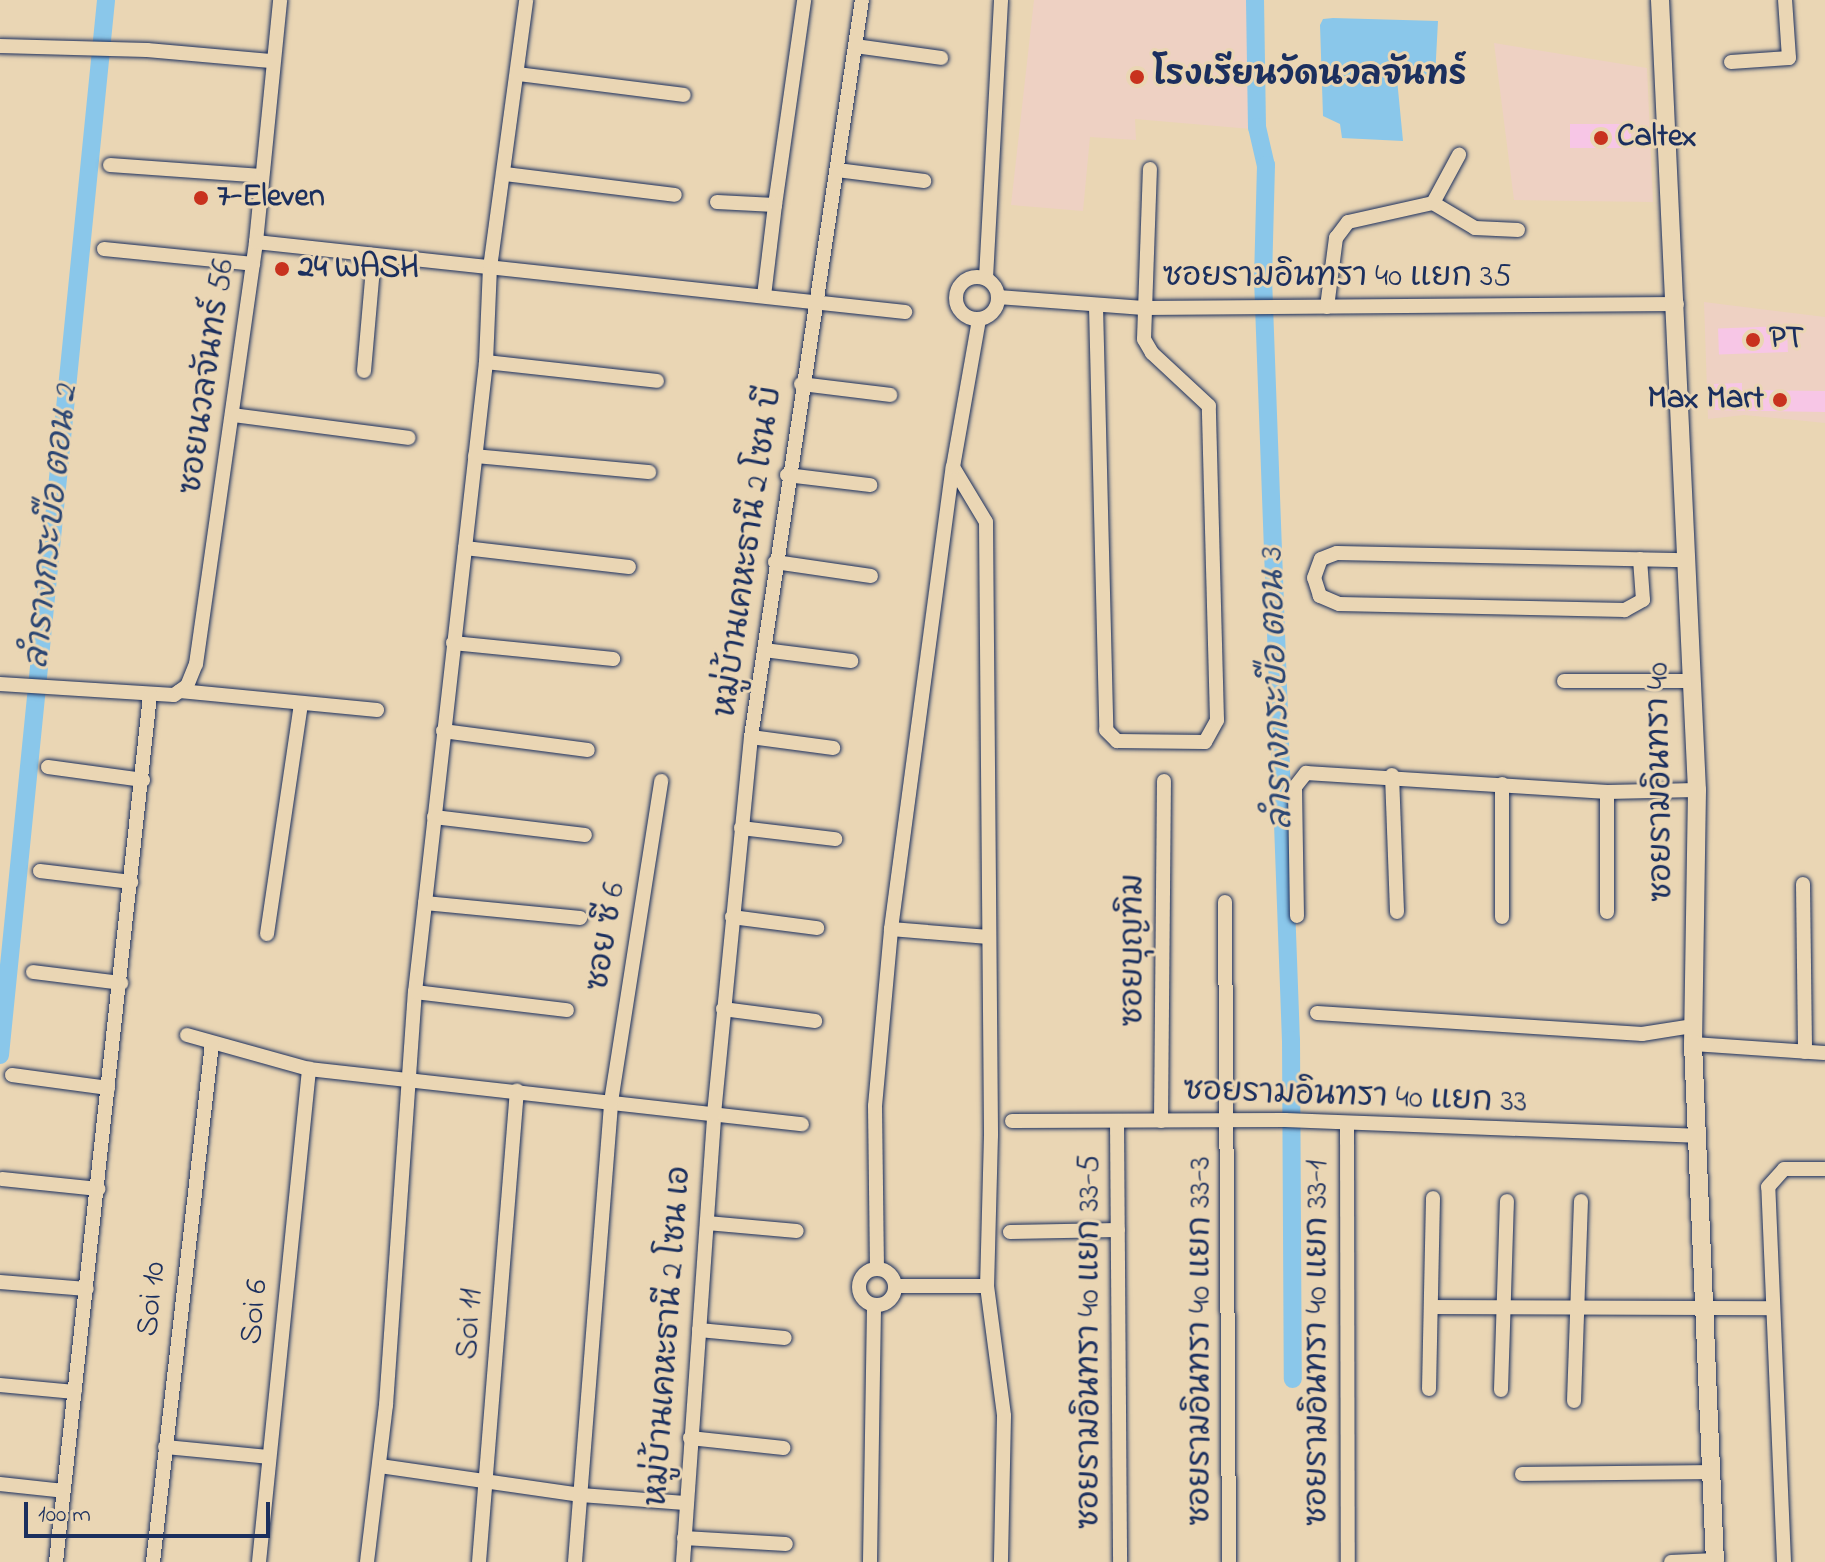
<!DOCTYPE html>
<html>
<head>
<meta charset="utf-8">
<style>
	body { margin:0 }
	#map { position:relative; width:1825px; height:1562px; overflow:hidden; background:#ead6b4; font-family:"Indie Flower","Playpen Sans Thai",sans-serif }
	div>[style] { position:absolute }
	.built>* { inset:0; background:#eed1c3 }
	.water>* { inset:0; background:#8ac7ea }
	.canal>* { height:18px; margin:-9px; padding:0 9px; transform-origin:9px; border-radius:9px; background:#8ac7ea }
	.building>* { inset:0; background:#f7c6e6; transform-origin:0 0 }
	.roads { filter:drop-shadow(0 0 2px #1b2f5e) drop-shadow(0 0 2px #1b2f5e) }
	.minor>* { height:14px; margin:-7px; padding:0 7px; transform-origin:7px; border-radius:7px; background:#ead6b4 }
	.minor>.ring { margin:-7px; padding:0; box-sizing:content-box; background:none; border:14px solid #ead6b4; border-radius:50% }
	.tertiary>* { height:18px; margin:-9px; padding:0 9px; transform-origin:9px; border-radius:9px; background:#ead6b4 }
	.dots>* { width:22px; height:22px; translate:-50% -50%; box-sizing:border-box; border:4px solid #ead6b4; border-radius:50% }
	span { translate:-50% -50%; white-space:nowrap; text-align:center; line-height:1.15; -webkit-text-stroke:6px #ead6b4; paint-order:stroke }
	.poi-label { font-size:32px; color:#1b2f5e; font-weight:700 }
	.left { translate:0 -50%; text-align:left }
	.right { translate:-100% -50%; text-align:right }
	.street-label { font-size:32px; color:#1b2f5e }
	.water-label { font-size:34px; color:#2c4673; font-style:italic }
	.scale { position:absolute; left:24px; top:1502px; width:246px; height:36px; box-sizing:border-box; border:4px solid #1b2f5e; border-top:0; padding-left:10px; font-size:24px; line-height:28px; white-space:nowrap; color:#1b2f5e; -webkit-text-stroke:6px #ead6b4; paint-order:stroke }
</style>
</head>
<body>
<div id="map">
	<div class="built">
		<div style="clip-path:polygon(1034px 0,1246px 0,1251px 129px,1135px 119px,1136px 140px,1090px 137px,1083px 211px,1011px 205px)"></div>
		<div style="clip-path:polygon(1494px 43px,1647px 68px,1653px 202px,1514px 200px)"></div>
		<div style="clip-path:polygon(1704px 302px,1825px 317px,1825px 423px,1744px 415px,1708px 419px)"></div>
	</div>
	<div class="water">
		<div style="clip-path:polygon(1333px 18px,1438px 21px,1435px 77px,1397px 79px,1403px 141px,1342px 138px,1340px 124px,1323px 116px,1320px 25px,1323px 19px)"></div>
	</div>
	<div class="canal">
		<div style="left:1255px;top:0;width:127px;rotate:89.1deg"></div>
		<div style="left:1257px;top:127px;width:39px;rotate:77deg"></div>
		<div style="left:1266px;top:165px;width:113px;rotate:91.5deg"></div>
		<div style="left:1263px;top:278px;width:763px;rotate:87.9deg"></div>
		<div style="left:1291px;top:1040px;width:339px;rotate:89.7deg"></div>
		<div style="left:0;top:1055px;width:1060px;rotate:-84.26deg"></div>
	</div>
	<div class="building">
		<div style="left:1631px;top:124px;width:24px;height:61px;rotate:90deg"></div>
		<div style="left:1787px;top:326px;width:26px;height:69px;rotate:88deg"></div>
		<div style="clip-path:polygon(1742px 383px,1742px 390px,1825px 391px,1825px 412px,1715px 410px,1714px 384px)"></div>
	</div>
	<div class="roads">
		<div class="minor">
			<div style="left:0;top:46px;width:147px;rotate:1.6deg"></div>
			<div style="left:147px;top:50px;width:124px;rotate:5.1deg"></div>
			<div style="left:855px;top:46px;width:87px;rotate:7.9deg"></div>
			<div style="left:1731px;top:62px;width:58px;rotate:-3.9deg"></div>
			<div style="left:1789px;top:58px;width:58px;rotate:-93.9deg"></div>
			<div style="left:518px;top:74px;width:167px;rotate:7.2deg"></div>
			<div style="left:110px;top:165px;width:152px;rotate:4.1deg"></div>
			<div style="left:837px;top:170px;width:88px;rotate:7.2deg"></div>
			<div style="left:505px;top:174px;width:171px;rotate:7deg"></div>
			<div style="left:717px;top:202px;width:58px;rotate:3deg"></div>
			<div style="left:775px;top:205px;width:207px;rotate:-81.9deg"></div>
			<div style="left:1433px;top:203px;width:49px;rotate:30.8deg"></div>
			<div style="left:1475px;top:228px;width:43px;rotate:2.7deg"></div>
			<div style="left:256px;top:242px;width:653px;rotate:6.16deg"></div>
			<div style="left:104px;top:249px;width:150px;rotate:5.7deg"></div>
			<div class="ring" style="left:956px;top:277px;width:28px;height:28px"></div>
			<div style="left:986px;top:278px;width:278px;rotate:-86.9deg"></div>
			<div style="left:764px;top:296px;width:92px;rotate:-83.1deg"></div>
			<div style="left:998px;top:297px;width:146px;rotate:4.3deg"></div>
			<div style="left:1144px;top:308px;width:533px;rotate:-0.43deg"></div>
			<div style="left:1096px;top:306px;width:424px;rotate:88.6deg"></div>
			<div style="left:1106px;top:730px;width:16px;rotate:45deg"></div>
			<div style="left:1117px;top:741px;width:88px;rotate:0.7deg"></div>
			<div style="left:1205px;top:742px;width:25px;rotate:-61deg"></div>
			<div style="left:1217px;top:720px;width:314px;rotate:-91.5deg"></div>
			<div style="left:1209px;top:406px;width:78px;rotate:-137.1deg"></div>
			<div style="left:1152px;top:353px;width:16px;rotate:-120deg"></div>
			<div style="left:1144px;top:339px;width:170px;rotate:-88deg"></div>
			<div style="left:1327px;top:307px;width:70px;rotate:-82.6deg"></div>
			<div style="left:1336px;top:238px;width:20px;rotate:-53deg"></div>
			<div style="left:1348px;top:222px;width:87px;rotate:-12.6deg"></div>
			<div style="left:1433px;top:203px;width:55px;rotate:-61.6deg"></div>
			<div style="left:486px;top:362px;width:172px;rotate:6.3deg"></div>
			<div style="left:364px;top:371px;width:115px;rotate:-85deg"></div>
			<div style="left:801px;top:384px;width:90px;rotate:7deg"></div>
			<div style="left:233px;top:415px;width:177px;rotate:7.4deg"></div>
			<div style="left:475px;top:456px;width:175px;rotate:5.3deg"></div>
			<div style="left:953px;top:467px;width:64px;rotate:59deg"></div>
			<div style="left:986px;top:522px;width:613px;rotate:89.53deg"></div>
			<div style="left:991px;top:1135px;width:151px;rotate:91.5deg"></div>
			<div style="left:987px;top:1286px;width:131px;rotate:82.5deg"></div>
			<div style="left:1004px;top:1416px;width:146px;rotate:91.2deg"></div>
			<div style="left:787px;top:475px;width:84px;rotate:6.9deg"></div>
			<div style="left:465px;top:548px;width:165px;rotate:6.6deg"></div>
			<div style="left:1640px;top:559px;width:41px;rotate:85.8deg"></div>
			<div style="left:1643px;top:600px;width:21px;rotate:151deg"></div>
			<div style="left:1625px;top:610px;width:286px;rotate:-178.8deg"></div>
			<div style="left:1339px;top:604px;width:21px;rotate:-157deg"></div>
			<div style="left:1320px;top:596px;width:19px;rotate:-108deg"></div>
			<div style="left:1314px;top:578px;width:20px;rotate:-70deg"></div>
			<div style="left:1321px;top:559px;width:17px;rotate:-21deg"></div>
			<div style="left:1337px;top:553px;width:348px;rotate:1.2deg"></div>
			<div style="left:775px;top:562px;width:97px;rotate:8.3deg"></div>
			<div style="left:453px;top:643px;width:161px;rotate:5.7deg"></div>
			<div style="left:764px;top:650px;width:88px;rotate:7.2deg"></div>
			<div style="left:1564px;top:681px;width:127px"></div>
			<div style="left:0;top:684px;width:174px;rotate:3.6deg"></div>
			<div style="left:174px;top:695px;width:16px;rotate:-35deg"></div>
			<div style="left:187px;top:686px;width:24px;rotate:-68deg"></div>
			<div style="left:196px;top:664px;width:426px;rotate:-81.9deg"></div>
			<div style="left:256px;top:242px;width:243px;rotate:-84.3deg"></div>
			<div style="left:180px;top:691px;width:198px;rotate:5.5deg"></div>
			<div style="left:443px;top:731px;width:146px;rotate:7.5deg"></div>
			<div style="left:751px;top:737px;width:83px;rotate:7.6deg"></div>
			<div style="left:48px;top:767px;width:96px;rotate:7.8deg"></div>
			<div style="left:1392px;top:775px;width:137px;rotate:87.9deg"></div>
			<div style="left:434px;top:817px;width:152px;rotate:6.8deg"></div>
			<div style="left:741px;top:828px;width:95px;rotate:6.7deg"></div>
			<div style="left:40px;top:871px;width:92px;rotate:6.9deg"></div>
			<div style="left:1803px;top:884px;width:168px;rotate:89.3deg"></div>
			<div style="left:1225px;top:902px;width:660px;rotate:89.65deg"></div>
			<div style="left:425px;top:903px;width:156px;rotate:5.5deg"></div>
			<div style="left:1607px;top:912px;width:120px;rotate:-90deg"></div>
			<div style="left:1297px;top:916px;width:129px;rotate:-90.9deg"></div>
			<div style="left:1295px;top:787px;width:18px;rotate:-52deg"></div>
			<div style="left:1306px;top:773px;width:302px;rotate:3.6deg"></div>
			<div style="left:1607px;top:792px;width:90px;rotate:-1.3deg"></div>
			<div style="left:732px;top:917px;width:86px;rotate:7.4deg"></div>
			<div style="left:1502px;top:917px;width:133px;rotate:-90deg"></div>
			<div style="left:891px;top:929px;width:98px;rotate:4.7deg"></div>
			<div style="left:267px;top:934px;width:233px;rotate:-81.6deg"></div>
			<div style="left:33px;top:972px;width:89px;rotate:7.1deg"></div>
			<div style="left:415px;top:992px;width:153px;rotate:6.8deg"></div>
			<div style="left:723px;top:1009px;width:93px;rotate:7.4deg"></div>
			<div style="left:1317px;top:1013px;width:326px;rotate:3.7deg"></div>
			<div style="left:1642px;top:1034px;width:52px;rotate:-8.9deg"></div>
			<div style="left:187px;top:1035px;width:127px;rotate:15.6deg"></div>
			<div style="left:309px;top:1069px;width:496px;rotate:6.4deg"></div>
			<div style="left:1693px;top:1044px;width:132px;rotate:3.9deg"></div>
			<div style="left:12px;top:1075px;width:97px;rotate:7.7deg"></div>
			<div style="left:1012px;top:1121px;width:273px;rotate:-0.2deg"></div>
			<div style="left:1285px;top:1120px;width:411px;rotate:2.2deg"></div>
			<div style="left:1117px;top:1121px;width:441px;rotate:89.6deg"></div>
			<div style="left:1161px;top:1121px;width:340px;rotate:-89.5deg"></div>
			<div style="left:1347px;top:1124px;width:438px;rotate:89.9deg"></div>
			<div style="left:2px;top:1179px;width:97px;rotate:5.9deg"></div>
			<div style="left:707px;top:1223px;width:90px;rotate:5.1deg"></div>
			<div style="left:1010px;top:1232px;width:108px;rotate:-1.1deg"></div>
			<div class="ring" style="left:859px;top:1269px;width:22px;height:22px"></div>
			<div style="left:877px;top:1269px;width:163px;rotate:-90.7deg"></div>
			<div style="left:875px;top:1106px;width:178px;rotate:-84.8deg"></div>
			<div style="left:891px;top:929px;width:466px;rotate:-82.4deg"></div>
			<div style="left:953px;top:467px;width:149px;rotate:-80deg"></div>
			<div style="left:0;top:1282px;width:87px;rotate:4.6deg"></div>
			<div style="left:895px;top:1286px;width:92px"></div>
			<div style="left:1432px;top:1307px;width:339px;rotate:0.2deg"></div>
			<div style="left:699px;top:1330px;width:86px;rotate:5.3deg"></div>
			<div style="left:0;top:1385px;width:75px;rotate:5.3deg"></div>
			<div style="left:1429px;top:1389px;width:191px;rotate:-88.8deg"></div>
			<div style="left:1501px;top:1390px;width:189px;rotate:-88.2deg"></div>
			<div style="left:1574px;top:1401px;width:200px;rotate:-88deg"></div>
			<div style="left:690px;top:1438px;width:94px;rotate:6.1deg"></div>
			<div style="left:165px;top:1447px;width:104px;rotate:5.5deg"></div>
			<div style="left:380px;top:1466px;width:203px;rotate:8.2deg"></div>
			<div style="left:581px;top:1495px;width:104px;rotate:4.4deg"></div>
			<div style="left:1522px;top:1474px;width:189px;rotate:-0.6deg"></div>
			<div style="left:0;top:1484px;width:64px;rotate:6.2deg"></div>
			<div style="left:684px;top:1538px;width:102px;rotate:3.4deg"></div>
			<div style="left:56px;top:1562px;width:872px;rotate:-83.81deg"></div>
			<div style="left:153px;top:1562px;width:522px;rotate:-83.51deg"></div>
			<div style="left:259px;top:1562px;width:496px;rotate:-84.2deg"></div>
			<div style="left:367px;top:1562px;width:158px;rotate:-83.1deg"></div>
			<div style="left:386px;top:1405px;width:414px;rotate:-86deg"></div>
			<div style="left:415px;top:992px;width:634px;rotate:-83.57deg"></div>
			<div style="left:486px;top:362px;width:94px;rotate:-87.6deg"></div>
			<div style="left:490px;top:268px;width:270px;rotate:-82.3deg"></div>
			<div style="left:479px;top:1562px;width:473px;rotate:-85.4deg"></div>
			<div style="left:575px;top:1562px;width:461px;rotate:-85.5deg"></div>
			<div style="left:611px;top:1102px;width:325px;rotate:-81.1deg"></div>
			<div style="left:683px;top:1562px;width:449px;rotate:-86deg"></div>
			<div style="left:714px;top:1114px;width:379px;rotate:-84.4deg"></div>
			<div style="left:751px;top:737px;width:745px;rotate:-81.44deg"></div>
			<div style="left:870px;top:1562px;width:257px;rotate:-89.1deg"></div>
			<div style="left:1671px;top:1562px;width:44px;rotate:-2.6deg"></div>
			<div style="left:1784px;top:1562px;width:375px;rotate:-92.4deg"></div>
			<div style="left:1768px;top:1187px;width:24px;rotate:-48deg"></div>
			<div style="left:1784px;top:1169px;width:41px"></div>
		</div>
		<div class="tertiary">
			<div style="left:1660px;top:0;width:791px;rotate:87.32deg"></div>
			<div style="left:1697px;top:790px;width:254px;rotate:90.9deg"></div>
			<div style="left:1693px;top:1044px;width:518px;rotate:87.57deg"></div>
		</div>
	</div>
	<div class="dots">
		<div style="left:1137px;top:77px;background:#c8321e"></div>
		<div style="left:1601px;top:138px;background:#c8321e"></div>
		<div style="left:201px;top:198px;background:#c8321e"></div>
		<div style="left:282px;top:269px;background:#c8321e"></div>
		<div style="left:1753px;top:340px;background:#c8321e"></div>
		<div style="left:1780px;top:400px;background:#c8321e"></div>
	</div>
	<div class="poi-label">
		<span class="left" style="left:1153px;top:77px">โรงเรียนวัดนวลจันทร์</span>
		<span class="left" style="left:1617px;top:138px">Caltex</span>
		<span class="left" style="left:217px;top:198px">7-Eleven</span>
		<span class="left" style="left:298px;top:269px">24 WASH</span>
		<span class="left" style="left:1769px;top:340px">PT</span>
		<span class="right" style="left:1764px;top:400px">Max Mart</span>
	</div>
	<div class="street-label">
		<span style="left:1337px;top:278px">ซอยรามอินทรา 40 แยก 35</span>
		<span style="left:209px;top:377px;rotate:-82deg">ซอยนวลจันทร์ 56</span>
		<span style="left:750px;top:552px;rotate:-82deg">หมู่บ้านเคหะธานี 2 โซน บี</span>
		<span style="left:1662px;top:782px;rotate:-91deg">ซอยรามอินทรา 40</span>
		<span style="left:608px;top:937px;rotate:-81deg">ซอย ซี 6</span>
		<span style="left:1135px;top:950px;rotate:-90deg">ซอยบุญทิม</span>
		<span style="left:1355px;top:1098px;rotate:2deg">ซอยรามอินทรา 40 แยก 33</span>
		<span style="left:153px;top:1299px;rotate:-84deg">Soi 10</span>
		<span style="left:256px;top:1312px;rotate:-84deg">Soi 6</span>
		<span style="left:471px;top:1324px;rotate:-86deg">Soi 11</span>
		<span style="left:670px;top:1336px;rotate:-86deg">หมู่บ้านเคหะธานี 2 โซน เอ</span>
		<span style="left:1202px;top:1341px;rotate:-90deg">ซอยรามอินทรา 40 แยก 33-3</span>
		<span style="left:1091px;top:1342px;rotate:-90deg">ซอยรามอินทรา 40 แยก 33-5</span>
		<span style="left:1319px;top:1343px;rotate:-90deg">ซอยรามอินทรา 40 แยก 33-1</span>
	</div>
	<div class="water-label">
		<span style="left:53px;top:527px;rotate:-84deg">ลำรางกระบือ ตอน 2</span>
		<span style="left:1278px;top:689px;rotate:-92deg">ลำรางกระบือ ตอน 3</span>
	</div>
	<div class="scale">100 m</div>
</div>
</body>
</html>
